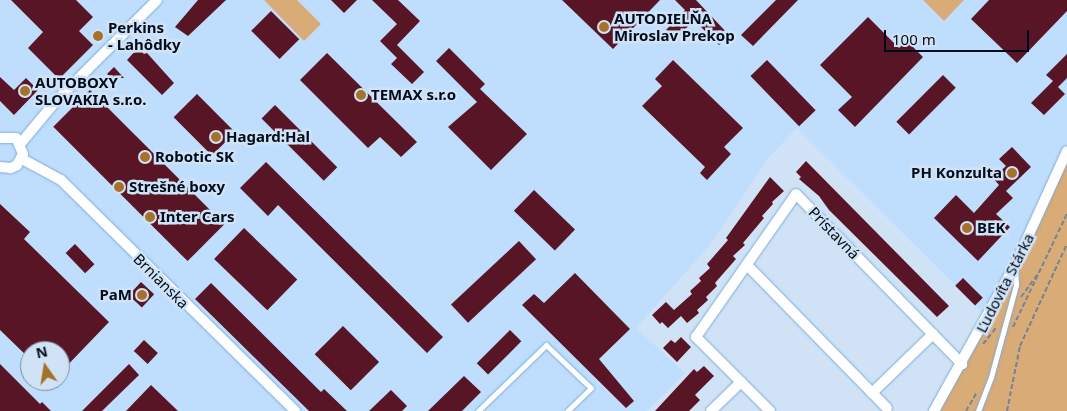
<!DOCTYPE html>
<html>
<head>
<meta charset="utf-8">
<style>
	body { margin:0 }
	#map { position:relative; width:1067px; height:411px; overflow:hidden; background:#d0e3f6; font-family:"Noto Sans",sans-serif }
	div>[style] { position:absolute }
	.built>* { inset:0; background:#bfdefe }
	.green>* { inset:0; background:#d8ab77 }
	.building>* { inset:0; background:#581526; transform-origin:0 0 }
	.path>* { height:2px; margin-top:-1px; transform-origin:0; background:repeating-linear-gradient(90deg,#748496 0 5px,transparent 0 7.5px) }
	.roads { filter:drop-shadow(0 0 1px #7facda) drop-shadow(0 0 1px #7facda) }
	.service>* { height:5px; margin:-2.5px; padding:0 2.5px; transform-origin:2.5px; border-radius:2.5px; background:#fff }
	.minor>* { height:10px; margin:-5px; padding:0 5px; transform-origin:5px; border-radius:5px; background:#fff }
	.dots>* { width:14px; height:14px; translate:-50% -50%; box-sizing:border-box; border:2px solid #d0e3f6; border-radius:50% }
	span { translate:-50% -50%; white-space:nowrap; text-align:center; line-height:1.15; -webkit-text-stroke:5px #d0e3f6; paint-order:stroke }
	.poi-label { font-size:15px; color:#000c1c; font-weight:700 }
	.left { translate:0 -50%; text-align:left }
	.right { translate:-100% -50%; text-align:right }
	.street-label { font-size:15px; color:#000c1c }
	.north { position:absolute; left:20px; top:341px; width:50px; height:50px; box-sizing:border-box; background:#d0e3f6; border:1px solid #7d8d9f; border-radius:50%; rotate:347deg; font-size:14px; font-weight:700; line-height:20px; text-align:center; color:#000c1c }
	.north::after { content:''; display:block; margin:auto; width:18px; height:22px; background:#a7712b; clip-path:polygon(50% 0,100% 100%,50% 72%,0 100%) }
	.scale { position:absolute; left:884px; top:30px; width:145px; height:22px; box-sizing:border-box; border:2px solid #000c1c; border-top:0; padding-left:6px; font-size:15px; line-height:18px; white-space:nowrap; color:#000c1c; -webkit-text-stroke:4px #d0e3f6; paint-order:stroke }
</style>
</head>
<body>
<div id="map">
	<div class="built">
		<div style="clip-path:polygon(evenodd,0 0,923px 0,944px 20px,964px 0,1067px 0,1067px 164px,991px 321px,797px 128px,769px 157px,710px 245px,636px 328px,685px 373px,647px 411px,0 411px,0 0,30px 351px,60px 351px,60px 381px,30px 381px,30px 351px)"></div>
	</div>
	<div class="green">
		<div style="clip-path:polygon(264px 0,297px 0,321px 24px,304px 41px)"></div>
		<div style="clip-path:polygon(923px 0,964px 0,944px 21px)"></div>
		<div style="clip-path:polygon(1067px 164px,1067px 411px,929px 411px,984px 313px,991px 320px)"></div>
	</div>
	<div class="building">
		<div style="clip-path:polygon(11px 0,76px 0,93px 17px,79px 31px,93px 45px,59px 79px,28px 48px,43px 32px)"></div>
		<div style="clip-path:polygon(198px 0,226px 0,188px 36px,175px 27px)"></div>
		<div style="clip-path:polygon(331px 0,357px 0,344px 13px)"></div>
		<div style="clip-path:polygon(372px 0,398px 0,420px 21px,397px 45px,424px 72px,412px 84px,391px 64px,397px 58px,380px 41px,397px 24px)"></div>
		<div style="clip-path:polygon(562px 0,660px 0,613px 49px)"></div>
		<div style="clip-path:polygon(675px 0,696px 0,729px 35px,719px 45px,694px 20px,676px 39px,666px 30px,685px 10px)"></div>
		<div style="clip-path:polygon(776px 0,798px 0,753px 46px,741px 35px)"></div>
		<div style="clip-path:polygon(989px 0,1067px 0,1067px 11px,1017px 63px,971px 19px)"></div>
		<div style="left:271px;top:11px;width:40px;height:28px;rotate:45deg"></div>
		<div style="clip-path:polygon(868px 17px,899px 48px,907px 41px,923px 57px,855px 127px,838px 110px,852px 97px,820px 65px)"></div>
		<div style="clip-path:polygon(138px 48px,144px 54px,147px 53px,174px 83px,162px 95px,127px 60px)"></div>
		<div style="clip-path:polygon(449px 48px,485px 84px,480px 89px,527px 134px,491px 170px,448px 127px,477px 102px,436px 61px)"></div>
		<div style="clip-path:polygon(327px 53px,417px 142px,401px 157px,380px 137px,368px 148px,300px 80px)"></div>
		<div style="clip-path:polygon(1067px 54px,1067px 78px,1058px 87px,1065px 94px,1044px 115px,1031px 103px,1053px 81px,1046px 75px)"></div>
		<div style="clip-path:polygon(673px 60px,743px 128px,724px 147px,731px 154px,707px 180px,700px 173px,705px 167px,642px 106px,662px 86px,655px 79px)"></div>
		<div style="left:767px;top:60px;width:70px;height:23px;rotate:46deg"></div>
		<div style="clip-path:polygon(114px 67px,124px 78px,111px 78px,107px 74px)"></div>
		<div style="left:943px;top:75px;width:18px;height:66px;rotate:45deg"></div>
		<div style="clip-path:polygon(0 77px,14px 90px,26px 78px,38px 90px,14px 115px,0 101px)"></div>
		<div style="left:90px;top:90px;width:190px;height:52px;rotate:45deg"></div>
		<div style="left:197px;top:94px;width:54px;height:33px;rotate:45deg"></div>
		<div style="left:275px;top:105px;width:88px;height:19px;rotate:45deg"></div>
		<div style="clip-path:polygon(1012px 147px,1031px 167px,1006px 191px,1013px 198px,996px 214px,1010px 227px,978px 261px,934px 218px,956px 195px,974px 213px,999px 185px,993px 178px,1006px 166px,999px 159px)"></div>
		<div style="clip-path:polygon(806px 161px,949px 306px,937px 317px,829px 210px,819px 196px,799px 179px,801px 177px,796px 172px)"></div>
		<div style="clip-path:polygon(266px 162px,443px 337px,427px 353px,278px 205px,268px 216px,240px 188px)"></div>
		<div style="clip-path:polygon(770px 177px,784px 191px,772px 202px,773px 204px,762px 216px,764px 218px,743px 243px,745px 245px,733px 256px,736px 259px,715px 283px,717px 286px,706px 297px,708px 300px,697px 310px,699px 313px,687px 323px,681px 316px,668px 328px,662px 322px,660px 324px,652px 315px,666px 302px,674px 310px,692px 294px,690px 291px,701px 281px,699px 278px,710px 268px,707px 264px,728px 240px,726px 238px)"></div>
		<div style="left:534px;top:190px;width:57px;height:29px;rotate:44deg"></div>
		<div style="clip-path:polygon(0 204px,30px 232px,24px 239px,109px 322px,60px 373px,60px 351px,30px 351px,30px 359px,0 330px)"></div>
		<div style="left:244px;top:228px;width:74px;height:43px;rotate:44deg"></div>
		<div style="left:519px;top:241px;width:25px;height:93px;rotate:47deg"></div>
		<div style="left:75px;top:244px;width:28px;height:13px;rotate:46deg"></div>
		<div style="clip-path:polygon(575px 273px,630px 329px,599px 359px,634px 401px,626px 408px,522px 305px,534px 294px,544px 303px)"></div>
		<div style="left:963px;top:278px;width:28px;height:11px;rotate:45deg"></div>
		<div style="left:141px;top:282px;width:18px;height:18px;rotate:43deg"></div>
		<div style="clip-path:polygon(211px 283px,321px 392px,324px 389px,347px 411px,309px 411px,195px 299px)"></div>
		<div style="left:343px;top:326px;width:51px;height:40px;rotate:45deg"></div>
		<div style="left:510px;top:330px;width:16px;height:47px;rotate:45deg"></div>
		<div style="clip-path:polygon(681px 337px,691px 347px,677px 362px,663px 348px,671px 340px,675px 343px)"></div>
		<div style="left:144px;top:340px;width:19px;height:15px;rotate:43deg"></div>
		<div style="clip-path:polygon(0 364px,40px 404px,42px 402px,51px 411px,0 411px)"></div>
		<div style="clip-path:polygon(129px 364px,139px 375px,102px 411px,82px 411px)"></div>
		<div style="clip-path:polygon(704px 366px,714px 376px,695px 395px,700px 400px,689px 411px,655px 411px,694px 369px,697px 372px)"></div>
		<div style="clip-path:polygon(464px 376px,481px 392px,462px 411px,428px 411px)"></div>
		<div style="clip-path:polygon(151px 385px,178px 411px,126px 411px)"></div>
		<div style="clip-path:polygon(391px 390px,407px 406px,402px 411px,369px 411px)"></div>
	</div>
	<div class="path">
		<div style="left:1021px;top:297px;width:31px;rotate:-54deg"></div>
		<div style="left:1013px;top:327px;width:125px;rotate:-64.5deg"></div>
		<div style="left:983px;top:344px;width:21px;rotate:-51deg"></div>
		<div style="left:966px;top:411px;width:22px;rotate:-60deg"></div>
		<div style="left:1007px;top:411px;width:66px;rotate:-78.7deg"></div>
		<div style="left:1020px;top:346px;width:112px;rotate:-65.3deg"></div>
	</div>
	<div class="roads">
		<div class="service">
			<div style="left:478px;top:411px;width:95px;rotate:-44.1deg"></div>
			<div style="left:546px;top:345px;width:62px;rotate:43.7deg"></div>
			<div style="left:591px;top:388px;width:33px;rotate:136deg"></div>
			<div style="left:978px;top:411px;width:36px;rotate:-69deg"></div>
			<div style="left:991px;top:377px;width:95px;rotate:-74.8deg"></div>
			<div style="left:1016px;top:285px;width:17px;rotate:-93deg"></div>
		</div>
		<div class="minor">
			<div style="left:0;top:138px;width:16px"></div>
			<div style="left:16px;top:138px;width:17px;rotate:66deg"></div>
			<div style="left:23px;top:154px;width:13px;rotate:119deg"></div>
			<div style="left:17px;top:165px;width:7px;rotate:153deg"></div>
			<div style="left:11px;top:168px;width:11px;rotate:-175deg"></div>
			<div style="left:21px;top:143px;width:55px;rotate:-50.2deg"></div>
			<div style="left:56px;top:101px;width:143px;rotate:-45deg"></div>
			<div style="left:22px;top:159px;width:44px;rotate:28.3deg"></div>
			<div style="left:61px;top:180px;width:329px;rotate:44.6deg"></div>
			<div style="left:747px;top:265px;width:200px;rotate:45.6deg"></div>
			<div style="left:872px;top:393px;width:85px;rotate:-44deg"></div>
			<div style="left:711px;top:411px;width:42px;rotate:-44deg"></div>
			<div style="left:770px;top:411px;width:105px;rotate:-135deg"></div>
			<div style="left:696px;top:337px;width:174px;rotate:-55deg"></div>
			<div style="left:796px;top:194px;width:238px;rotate:45.7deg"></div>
			<div style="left:934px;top:411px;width:167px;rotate:-61deg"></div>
			<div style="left:1015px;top:265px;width:125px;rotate:-65.5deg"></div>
		</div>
	</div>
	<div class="dots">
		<div style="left:604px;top:27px;background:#a7712b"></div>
		<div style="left:98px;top:36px;background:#a7712b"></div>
		<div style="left:25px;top:91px;background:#a7712b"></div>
		<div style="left:361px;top:95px;background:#a7712b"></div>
		<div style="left:216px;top:137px;background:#a7712b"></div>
		<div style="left:145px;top:157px;background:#a7712b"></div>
		<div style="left:1012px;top:173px;background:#a7712b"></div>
		<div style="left:119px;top:187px;background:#a7712b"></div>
		<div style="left:150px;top:217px;background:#a7712b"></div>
		<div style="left:967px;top:228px;background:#a7712b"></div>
		<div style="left:142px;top:295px;background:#a7712b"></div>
	</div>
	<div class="poi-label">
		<span class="left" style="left:614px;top:27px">AUTODIELŇA<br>Miroslav Prekop</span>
		<span class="left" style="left:108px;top:36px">Perkins<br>- Lahôdky</span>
		<span class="left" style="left:35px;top:91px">AUTOBOXY<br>SLOVAKIA s.r.o.</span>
		<span class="left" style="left:371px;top:95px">TEMAX s.r.o</span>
		<span class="left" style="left:226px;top:137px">Hagard:Hal</span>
		<span class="left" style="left:155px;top:157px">Robotic SK</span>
		<span class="right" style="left:1002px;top:173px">PH Konzulta</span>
		<span class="left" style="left:129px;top:187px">Strešné boxy</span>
		<span class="left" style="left:160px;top:217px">Inter Cars</span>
		<span class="left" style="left:977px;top:228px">BEK</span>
		<span class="right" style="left:132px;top:295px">PaM</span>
	</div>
	<div class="street-label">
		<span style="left:834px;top:233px;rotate:46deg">Prístavná</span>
		<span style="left:161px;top:281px;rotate:45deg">Brnianska</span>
		<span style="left:1005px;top:283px;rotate:-63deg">Ľudovíta Stárka</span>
	</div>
	<div class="north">N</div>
	<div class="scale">100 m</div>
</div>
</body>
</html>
